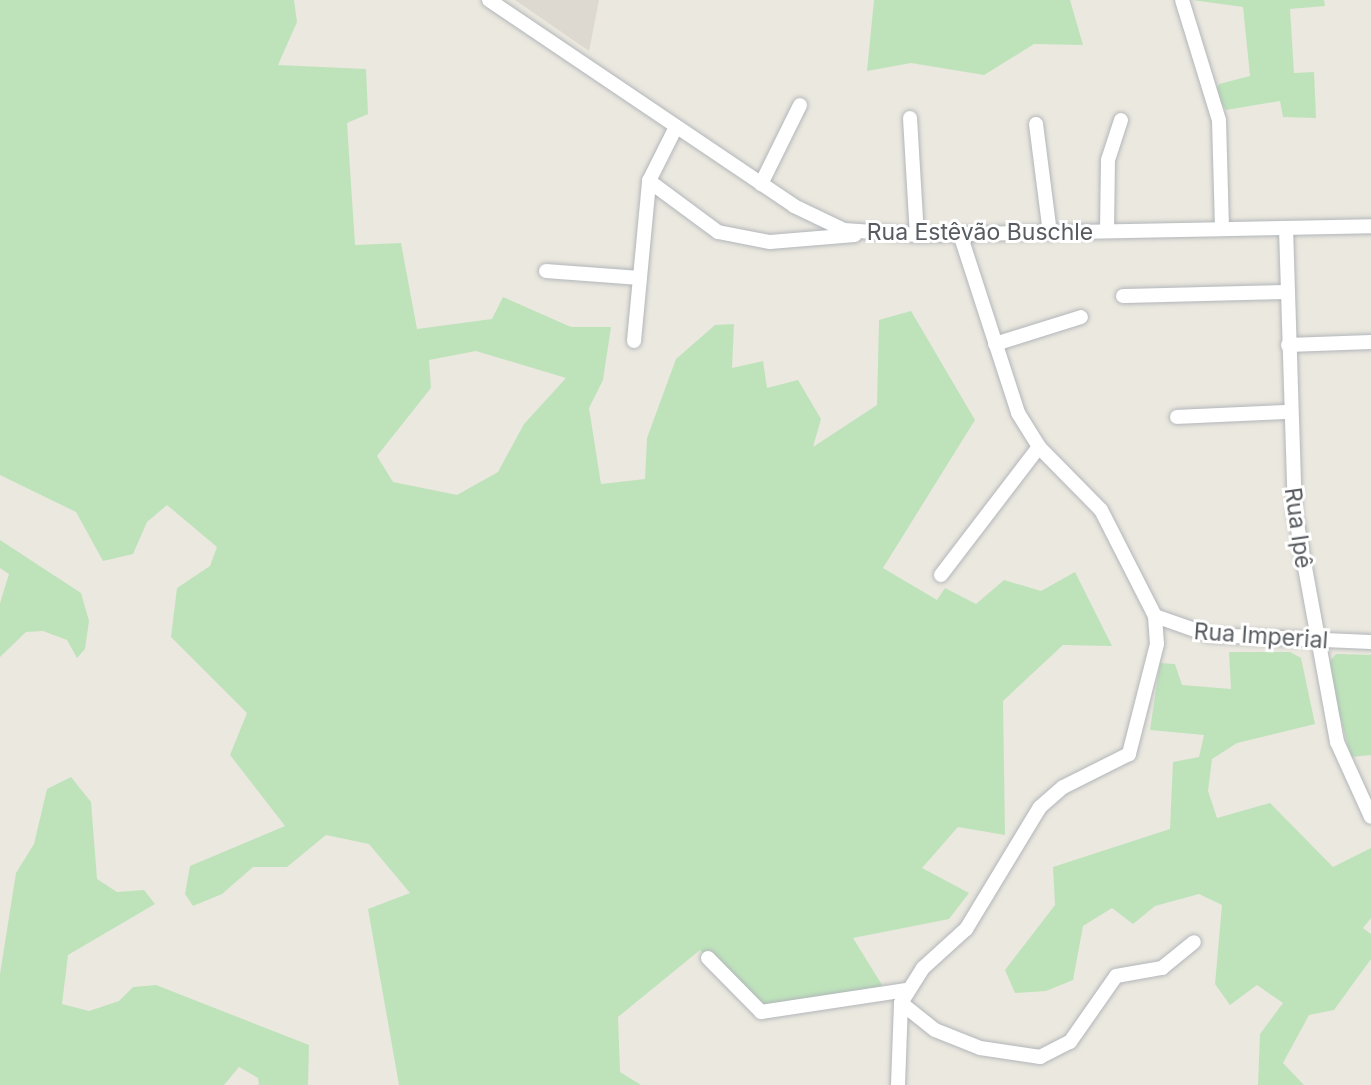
<!DOCTYPE html>
<html>
<head>
<meta charset="utf-8">
<style>
	body { margin:0 }
	#map { position:relative; width:1371px; height:1085px; overflow:hidden; background:#ebe8df; font-family:Inter,sans-serif }
	div>[style] { position:absolute }
	.education>* { inset:0; background:#ddd9d0 }
	.green>* { inset:0; background:#bee3bb }
	.roads { filter:drop-shadow(0 0 2px #b2b6ba) drop-shadow(0 0 2px #b2b6ba) }
	.minor>* { height:14px; margin:-7px; padding:0 7px; transform-origin:7px; border-radius:7px; background:#fff }
	span { translate:-50% -50%; white-space:nowrap; text-align:center; line-height:1.15; -webkit-text-stroke:6px #fff; paint-order:stroke }
	.street-label { font-size:23px; color:#585c60 }
</style>
</head>
<body>
<div id="map">
	<div class="education">
		<div style="clip-path:polygon(515px 0,599px 0,589px 51px)"></div>
	</div>
	<div class="green">
		<div style="clip-path:polygon(evenodd,0 0,294px 0,297px 22px,278px 65px,366px 69px,368px 114px,347px 123px,355px 245px,401px 243px,417px 329px,492px 319px,503px 297px,571px 327px,611px 327px,603px 380px,589px 408px,601px 484px,645px 479px,647px 438px,676px 359px,715px 325px,734px 324px,732px 368px,763px 361px,767px 388px,798px 380px,821px 419px,813px 447px,877px 405px,879px 320px,911px 311px,975px 420px,883px 568px,937px 600px,945px 588px,976px 604px,1004px 580px,1041px 591px,1075px 572px,1112px 646px,1063px 645px,1003px 701px,1005px 835px,958px 827px,922px 868px,969px 893px,949px 919px,853px 938px,887px 993px,753px 1009px,700px 950px,618px 1017px,620px 1072px,641px 1085px,399px 1085px,368px 909px,410px 893px,369px 844px,326px 835px,287px 867px,253px 867px,222px 894px,193px 906px,185px 894px,190px 866px,285px 826px,230px 755px,247px 713px,171px 637px,177px 588px,210px 566px,217px 547px,167px 505px,147px 522px,133px 554px,103px 561px,76px 512px,0 475px,0 0,476px 351px,566px 378px,524px 424px,498px 472px,457px 495px,393px 482px,377px 456px,431px 388px,429px 360px,476px 351px)"></div>
		<div style="clip-path:polygon(874px 0,1070px 0,1083px 45px,1034px 44px,984px 75px,911px 63px,867px 71px)"></div>
		<div style="clip-path:polygon(1192px 0,1324px 0,1325px 6px,1290px 9px,1294px 73px,1314px 72px,1316px 118px,1283px 117px,1280px 101px,1226px 110px,1215px 94px,1219px 84px,1250px 76px,1243px 7px)"></div>
		<div style="clip-path:polygon(0 540px,81px 593px,89px 621px,85px 649px,77px 658px,67px 640px,43px 631px,26px 632px,0 657px,0 603px,9px 574px,0 568px)"></div>
		<div style="clip-path:polygon(1229px 652px,1290px 652px,1301px 658px,1315px 724px,1237px 743px,1212px 759px,1208px 791px,1217px 818px,1270px 803px,1333px 867px,1371px 848px,1371px 918px,1363px 928px,1371px 934px,1371px 959px,1334px 1010px,1309px 1015px,1283px 1063px,1304px 1085px,1258px 1085px,1260px 1034px,1283px 1003px,1257px 985px,1230px 1005px,1215px 984px,1222px 905px,1199px 894px,1155px 906px,1133px 924px,1112px 908px,1083px 926px,1073px 980px,1046px 991px,1015px 993px,1005px 970px,1055px 905px,1053px 867px,1170px 829px,1173px 762px,1199px 757px,1204px 735px,1150px 730px,1160px 663px,1175px 664px,1182px 685px,1231px 689px)"></div>
		<div style="clip-path:polygon(1336px 654px,1371px 655px,1371px 755px,1351px 757px,1326px 666px)"></div>
		<div style="clip-path:polygon(71px 777px,91px 802px,97px 879px,117px 892px,144px 890px,155px 904px,68px 955px,62px 1004px,89px 1011px,119px 1001px,133px 987px,156px 985px,309px 1045px,308px 1085px,259px 1085px,258px 1078px,239px 1067px,224px 1085px,0 1085px,0 974px,16px 873px,34px 844px,47px 789px)"></div>
	</div>
	<div class="roads">
		<div class="minor">
			<div style="left:489px;top:0;width:368px;rotate:34deg"></div>
			<div style="left:794px;top:206px;width:55px;rotate:25.6deg"></div>
			<div style="left:844px;top:230px;width:73px;rotate:3.9deg"></div>
			<div style="left:917px;top:235px;width:454px;rotate:-1.1deg"></div>
			<div style="left:1182px;top:0;width:126px;rotate:72.9deg"></div>
			<div style="left:1219px;top:120px;width:109px;rotate:88.4deg"></div>
			<div style="left:910px;top:118px;width:117px;rotate:86.6deg"></div>
			<div style="left:1036px;top:124px;width:110px;rotate:82.7deg"></div>
			<div style="left:676px;top:127px;width:60px;rotate:116.6deg"></div>
			<div style="left:649px;top:181px;width:86px;rotate:36.5deg"></div>
			<div style="left:718px;top:232px;width:53px;rotate:10.9deg"></div>
			<div style="left:770px;top:242px;width:85px;rotate:-4.7deg"></div>
			<div style="left:761px;top:184px;width:88px;rotate:-63.7deg"></div>
			<div style="left:1286px;top:228px;width:285px;rotate:88.2deg"></div>
			<div style="left:1295px;top:513px;width:233px;rotate:79.6deg"></div>
			<div style="left:1337px;top:742px;width:82px;rotate:65.6deg"></div>
			<div style="left:1107px;top:231px;width:71px;rotate:-89.2deg"></div>
			<div style="left:1108px;top:160px;width:42px;rotate:-72deg"></div>
			<div style="left:960px;top:234px;width:188px;rotate:72deg"></div>
			<div style="left:1018px;top:413px;width:40px;rotate:58deg"></div>
			<div style="left:1039px;top:447px;width:88px;rotate:45.5deg"></div>
			<div style="left:1101px;top:510px;width:119px;rotate:63deg"></div>
			<div style="left:1155px;top:616px;width:28px;rotate:86deg"></div>
			<div style="left:1157px;top:644px;width:114px;rotate:104.3deg"></div>
			<div style="left:1129px;top:754px;width:74px;rotate:153.4deg"></div>
			<div style="left:1063px;top:787px;width:30px;rotate:139deg"></div>
			<div style="left:1040px;top:807px;width:143px;rotate:121.2deg"></div>
			<div style="left:966px;top:929px;width:58px;rotate:137.8deg"></div>
			<div style="left:923px;top:968px;width:41px;rotate:122.2deg"></div>
			<div style="left:901px;top:1003px;width:43px;rotate:38.5deg"></div>
			<div style="left:935px;top:1030px;width:48px;rotate:21.8deg"></div>
			<div style="left:980px;top:1048px;width:61px;rotate:8.5deg"></div>
			<div style="left:1040px;top:1057px;width:34px;rotate:-27deg"></div>
			<div style="left:1070px;top:1042px;width:80px;rotate:-55.1deg"></div>
			<div style="left:1116px;top:976px;width:47px;rotate:-9.9deg"></div>
			<div style="left:1162px;top:968px;width:41px;rotate:-39.1deg"></div>
			<div style="left:546px;top:271px;width:94px;rotate:4.3deg"></div>
			<div style="left:1123px;top:296px;width:164px;rotate:-1.4deg"></div>
			<div style="left:634px;top:341px;width:161px;rotate:-84.6deg"></div>
			<div style="left:995px;top:344px;width:90px;rotate:-17.4deg"></div>
			<div style="left:1288px;top:345px;width:83px;rotate:-2.1deg"></div>
			<div style="left:1177px;top:417px;width:112px;rotate:-2.6deg"></div>
			<div style="left:941px;top:575px;width:161px;rotate:-52.6deg"></div>
			<div style="left:1155px;top:616px;width:57px;rotate:19.4deg"></div>
			<div style="left:1209px;top:635px;width:162px;rotate:2.5deg"></div>
			<div style="left:708px;top:958px;width:76px;rotate:45.5deg"></div>
			<div style="left:761px;top:1012px;width:147px;rotate:-8.6deg"></div>
			<div style="left:898px;top:1085px;width:82px;rotate:-87.9deg"></div>
		</div>
	</div>
	<div class="street-label">
		<span style="left:980px;top:232px">Rua Estêvão Buschle</span>
		<span style="left:1298px;top:528px;rotate:82deg">Rua Ipê</span>
		<span style="left:1261px;top:636px;rotate:4deg">Rua Imperial</span>
	</div>
</div>
</body>
</html>
